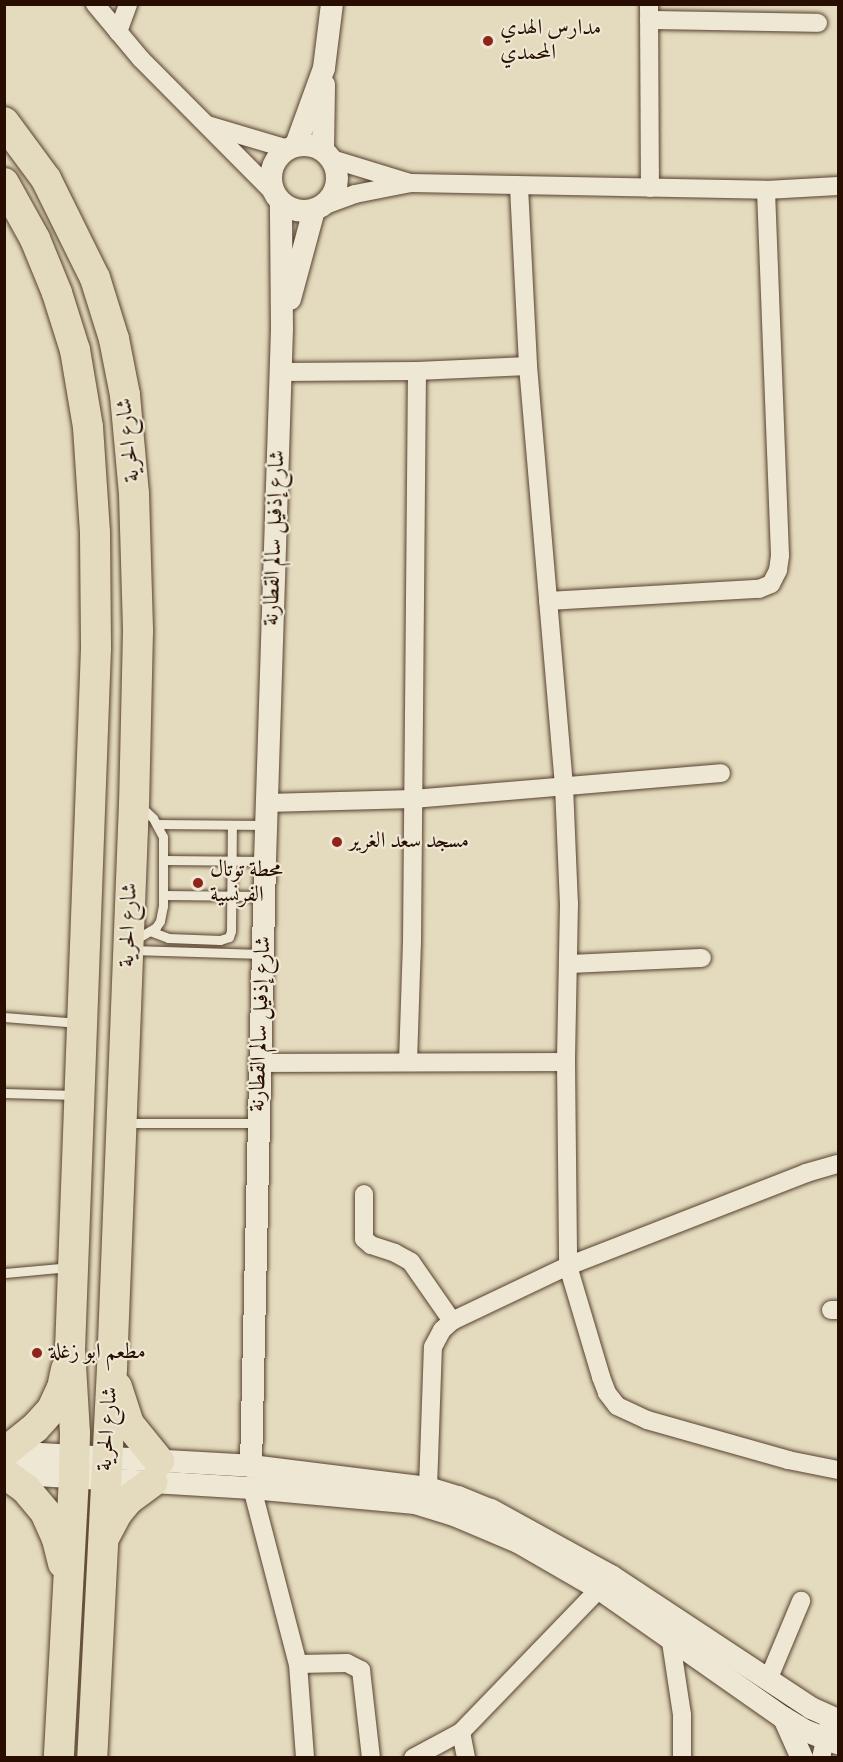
<!DOCTYPE html>
<html>
<head>
<meta charset="utf-8">
<style>
	body { margin:0 }
	#map { position:relative; width:843px; height:1762px; overflow:hidden; background:#e4dabd; font-family:"IM FELL English",Amiri,serif }
	div>[style] { position:absolute }
	.roads { filter:drop-shadow(0 0 2px #57412f) drop-shadow(0 0 2px #57412f) }
	.service>* { height:9px; margin:-4.5px; padding:0 4.5px; transform-origin:4.5px; border-radius:4.5px; background:#ede7d4 }
	.minor>* { height:18px; margin:-9px; padding:0 9px; transform-origin:9px; border-radius:9px; background:#ede7d4 }
	.tertiary>* { height:22px; margin:-11px; padding:0 11px; transform-origin:11px; border-radius:11px; background:#ede7d4 }
	.tertiary>.ring { margin:-11px; padding:0; box-sizing:content-box; background:none; border:22px solid #ede7d4; border-radius:50% }
	.trunk>* { height:30px; margin:-15px; padding:0 15px; transform-origin:15px; border-radius:15px; background:#e4dabd }
	.dots>* { width:16px; height:16px; translate:-50% -50%; box-sizing:border-box; border:3px solid #ede7d4; border-radius:50% }
	span { translate:-50% -50%; white-space:nowrap; text-align:center; line-height:1.15; -webkit-text-stroke:4.5px #ede7d4; paint-order:stroke }
	.poi-label { font-size:22px; color:#280e00 }
	.left { translate:0 -50%; text-align:left }
	.street-label { font-size:22px; color:#280e00 }
	.frame { position:absolute; inset:0; border:6px solid #280e00; pointer-events:none }
</style>
</head>
<body>
<div id="map">
	<div class="roads">
		<div class="service">
			<div style="left:157px;top:824px;width:109px;rotate:0.5deg"></div>
			<div style="left:164px;top:860px;width:101px;rotate:0.6deg"></div>
			<div style="left:163px;top:895px;width:101px;rotate:0.6deg"></div>
			<div style="left:150px;top:931px;width:19px;rotate:21deg"></div>
			<div style="left:168px;top:938px;width:52px;rotate:2.2deg"></div>
			<div style="left:220px;top:940px;width:9px;rotate:-18deg"></div>
			<div style="left:229px;top:937px;width:6px;rotate:-72deg"></div>
			<div style="left:231px;top:931px;width:106px;rotate:-89.5deg"></div>
			<div style="left:133px;top:941px;width:27px;rotate:-31deg"></div>
			<div style="left:156px;top:927px;width:7px;rotate:-56deg"></div>
			<div style="left:160px;top:921px;width:15px;rotate:-79deg"></div>
			<div style="left:163px;top:906px;width:69px;rotate:-90deg"></div>
			<div style="left:163px;top:837px;width:21px;rotate:-118deg"></div>
			<div style="left:153px;top:818px;width:18px;rotate:-137deg"></div>
			<div style="left:131px;top:950px;width:131px;rotate:1.7deg"></div>
			<div style="left:4px;top:1017px;width:75px;rotate:4.6deg"></div>
			<div style="left:4px;top:1093px;width:72px;rotate:1.6deg"></div>
			<div style="left:125px;top:1123px;width:133px"></div>
			<div style="left:4px;top:1273px;width:66px;rotate:-5.2deg"></div>
		</div>
		<div class="minor">
			<div style="left:95px;top:4px;width:72px;rotate:50.1deg"></div>
			<div style="left:141px;top:59px;width:189px;rotate:45.2deg"></div>
			<div style="left:649px;top:4px;width:184px;rotate:89.7deg"></div>
			<div style="left:649px;top:20px;width:169px;rotate:1deg"></div>
			<div style="left:118px;top:32px;width:30px;rotate:-70deg"></div>
			<div style="left:207px;top:125px;width:84px;rotate:16.5deg"></div>
			<div style="left:332px;top:159px;width:82px;rotate:17.1deg"></div>
			<div style="left:519px;top:187px;width:179px;rotate:87.1deg"></div>
			<div style="left:528px;top:366px;width:422px;rotate:85.1deg"></div>
			<div style="left:564px;top:786px;width:117px;rotate:87.6deg"></div>
			<div style="left:569px;top:903px;width:159px;rotate:91.1deg"></div>
			<div style="left:566px;top:1062px;width:204px;rotate:89.4deg"></div>
			<div style="left:568px;top:1266px;width:116px;rotate:73.4deg"></div>
			<div style="left:601px;top:1377px;width:17px;rotate:69deg"></div>
			<div style="left:607px;top:1393px;width:16px;rotate:52deg"></div>
			<div style="left:617px;top:1406px;width:33px;rotate:25deg"></div>
			<div style="left:647px;top:1420px;width:147px;rotate:15.8deg"></div>
			<div style="left:788px;top:1460px;width:51px;rotate:11.3deg"></div>
			<div style="left:325px;top:205px;width:32px;rotate:-20deg"></div>
			<div style="left:355px;top:194px;width:57px;rotate:-11.1deg"></div>
			<div style="left:411px;top:183px;width:355px;rotate:1.1deg"></div>
			<div style="left:766px;top:190px;width:72px;rotate:-3.2deg"></div>
			<div style="left:281px;top:372px;width:136px;rotate:-0.4deg"></div>
			<div style="left:417px;top:371px;width:111px;rotate:-2.6deg"></div>
			<div style="left:548px;top:601px;width:211px;rotate:-3.3deg"></div>
			<div style="left:759px;top:589px;width:13px;rotate:-23deg"></div>
			<div style="left:771px;top:584px;width:16px;rotate:-63deg"></div>
			<div style="left:778px;top:570px;width:15px;rotate:-82deg"></div>
			<div style="left:780px;top:555px;width:365px;rotate:-92.2deg"></div>
			<div style="left:267px;top:803px;width:146px;rotate:-1.6deg"></div>
			<div style="left:413px;top:799px;width:309px;rotate:-4.8deg"></div>
			<div style="left:568px;top:964px;width:134px;rotate:-2.6deg"></div>
			<div style="left:408px;top:1062px;width:120px;rotate:-88.1deg"></div>
			<div style="left:412px;top:942px;width:571px;rotate:-89.5deg"></div>
			<div style="left:259px;top:1063px;width:307px;rotate:-0.2deg"></div>
			<div style="left:364px;top:1194px;width:45px;rotate:90deg"></div>
			<div style="left:364px;top:1239px;width:9px;rotate:41deg"></div>
			<div style="left:371px;top:1245px;width:25px;rotate:18deg"></div>
			<div style="left:395px;top:1253px;width:18px;rotate:29deg"></div>
			<div style="left:411px;top:1262px;width:72px;rotate:55.2deg"></div>
			<div style="left:831px;top:1310px;width:7px"></div>
			<div style="left:252px;top:1488px;width:182px;rotate:75.4deg"></div>
			<div style="left:298px;top:1664px;width:94px;rotate:85.7deg"></div>
			<div style="left:420px;top:1497px;width:12px;rotate:-48deg"></div>
			<div style="left:428px;top:1488px;width:141px;rotate:-88deg"></div>
			<div style="left:433px;top:1347px;width:19px;rotate:-62deg"></div>
			<div style="left:442px;top:1330px;width:13px;rotate:-42deg"></div>
			<div style="left:452px;top:1321px;width:128px;rotate:-25.4deg"></div>
			<div style="left:568px;top:1266px;width:256px;rotate:-21.3deg"></div>
			<div style="left:806px;top:1173px;width:33px;rotate:-16deg"></div>
			<div style="left:677px;top:1633px;width:11px;rotate:124deg"></div>
			<div style="left:671px;top:1642px;width:74px;rotate:81.4deg"></div>
			<div style="left:682px;top:1715px;width:43px;rotate:90deg"></div>
			<div style="left:298px;top:1664px;width:49px;rotate:-1.2deg"></div>
			<div style="left:347px;top:1663px;width:16px;rotate:27deg"></div>
			<div style="left:361px;top:1670px;width:89px;rotate:83.5deg"></div>
			<div style="left:768px;top:1680px;width:86px;rotate:-67.3deg"></div>
			<div style="left:461px;top:1732px;width:26px;rotate:79deg"></div>
			<div style="left:413px;top:1758px;width:55px;rotate:-28.4deg"></div>
			<div style="left:461px;top:1732px;width:211px;rotate:-46deg"></div>
			<div style="left:821px;top:1758px;width:32px;rotate:-77deg"></div>
		</div>
		<div class="tertiary">
			<div class="ring" style="left:271px;top:145px;width:44px;height:44px"></div>
			<div style="left:296px;top:145px;width:82px;rotate:-70deg"></div>
			<div style="left:324px;top:68px;width:64px;rotate:-82.9deg"></div>
			<div style="left:323px;top:150px;width:65px;rotate:-89.1deg"></div>
			<div style="left:290px;top:299px;width:92px;rotate:-74.9deg"></div>
			<div style="left:4px;top:1452px;width:247px;rotate:3.2deg"></div>
			<div style="left:251px;top:1466px;width:178px;rotate:7.1deg"></div>
			<div style="left:428px;top:1488px;width:31px;rotate:17deg"></div>
			<div style="left:458px;top:1497px;width:35px;rotate:22deg"></div>
			<div style="left:491px;top:1510px;width:137px;rotate:28.8deg"></div>
			<div style="left:611px;top:1576px;width:240px;rotate:33.4deg"></div>
			<div style="left:811px;top:1708px;width:30px;rotate:24deg"></div>
			<div style="left:251px;top:1466px;width:605px;rotate:-88.67deg"></div>
			<div style="left:265px;top:861px;width:532px;rotate:-88.17deg"></div>
			<div style="left:282px;top:329px;width:126px;rotate:-90.5deg"></div>
			<div style="left:4px;top:1473px;width:248px;rotate:3.5deg"></div>
			<div style="left:252px;top:1488px;width:164px;rotate:5.3deg"></div>
			<div style="left:415px;top:1503px;width:39px;rotate:17deg"></div>
			<div style="left:452px;top:1514px;width:72px;rotate:23deg"></div>
			<div style="left:518px;top:1542px;width:96px;rotate:30deg"></div>
			<div style="left:601px;top:1590px;width:223px;rotate:35deg"></div>
			<div style="left:784px;top:1718px;width:26px;rotate:31deg"></div>
			<div style="left:806px;top:1731px;width:34px;rotate:21deg"></div>
			<div style="left:784px;top:1718px;width:44px;rotate:65.8deg"></div>
		</div>
		<div class="trunk">
			<div style="left:4px;top:122px;width:71px;rotate:53.6deg"></div>
			<div style="left:46px;top:179px;width:110px;rotate:63.7deg"></div>
			<div style="left:95px;top:278px;width:64px;rotate:72.7deg"></div>
			<div style="left:114px;top:339px;width:57px;rotate:78.9deg"></div>
			<div style="left:125px;top:395px;width:99px;rotate:84.8deg"></div>
			<div style="left:134px;top:494px;width:137px;rotate:88.3deg"></div>
			<div style="left:138px;top:631px;width:172px;rotate:91.3deg"></div>
			<div style="left:134px;top:803px;width:565px;rotate:92.23deg"></div>
			<div style="left:112px;top:1368px;width:391px;rotate:92.9deg"></div>
			<div style="left:4px;top:183px;width:64px;rotate:61deg"></div>
			<div style="left:35px;top:239px;width:58px;rotate:67.8deg"></div>
			<div style="left:57px;top:293px;width:60px;rotate:72.5deg"></div>
			<div style="left:75px;top:350px;width:78px;rotate:80.4deg"></div>
			<div style="left:88px;top:427px;width:106px;rotate:86.2deg"></div>
			<div style="left:95px;top:533px;width:115px;rotate:89.5deg"></div>
			<div style="left:96px;top:648px;width:701px;rotate:92.12deg"></div>
			<div style="left:70px;top:1349px;width:84px;rotate:86.6deg"></div>
			<div style="left:75px;top:1433px;width:44px;rotate:91.3deg"></div>
			<div style="left:74px;top:1477px;width:281px;rotate:93.1deg"></div>
			<div style="left:117px;top:1387px;width:39px;rotate:72deg"></div>
			<div style="left:129px;top:1424px;width:48px;rotate:51deg"></div>
			<div style="left:5px;top:1452px;width:38px;rotate:-39deg"></div>
			<div style="left:35px;top:1428px;width:25px;rotate:-48deg"></div>
			<div style="left:52px;top:1409px;width:23px;rotate:-65deg"></div>
			<div style="left:62px;top:1388px;width:19px;rotate:-78deg"></div>
			<div style="left:4px;top:1473px;width:26px;rotate:36deg"></div>
			<div style="left:25px;top:1488px;width:31px;rotate:50deg"></div>
			<div style="left:45px;top:1512px;width:30px;rotate:66deg"></div>
			<div style="left:57px;top:1539px;width:25px;rotate:76deg"></div>
			<div style="left:104px;top:1538px;width:30px;rotate:-62deg"></div>
			<div style="left:118px;top:1512px;width:17px;rotate:-50deg"></div>
			<div style="left:129px;top:1499px;width:29px;rotate:-36deg"></div>
		</div>
	</div>
	<div class="dots">
		<div style="left:488px;top:41px;background:#8f2418"></div>
		<div style="left:337px;top:842px;background:#8f2418"></div>
		<div style="left:198px;top:883px;background:#8f2418"></div>
		<div style="left:37px;top:1353px;background:#8f2418"></div>
	</div>
	<div class="poi-label">
		<span class="left" style="left:500px;top:41px">مدارس الهدي<br>المحمدي</span>
		<span class="left" style="left:349px;top:842px">مسجد سعد الغرير</span>
		<span class="left" style="left:210px;top:883px">محطة توتال<br>الفرنسية</span>
		<span class="left" style="left:49px;top:1353px">مطعم ابو زغلة</span>
	</div>
	<div class="street-label">
		<span style="left:129px;top:440px;rotate:-96deg">شارع الحرية</span>
		<span style="left:275px;top:538px;rotate:-88deg">شارع إذفيل سالم القطارنة</span>
		<span style="left:129px;top:925px;rotate:-88deg">شارع الحرية</span>
		<span style="left:261px;top:1024px;rotate:-88deg">شارع إذفيل سالم القطارنة</span>
		<span style="left:108px;top:1429px;rotate:-86deg">شارع الحرية</span>
	</div>
	<div class="frame"></div>
</div>
</body>
</html>
